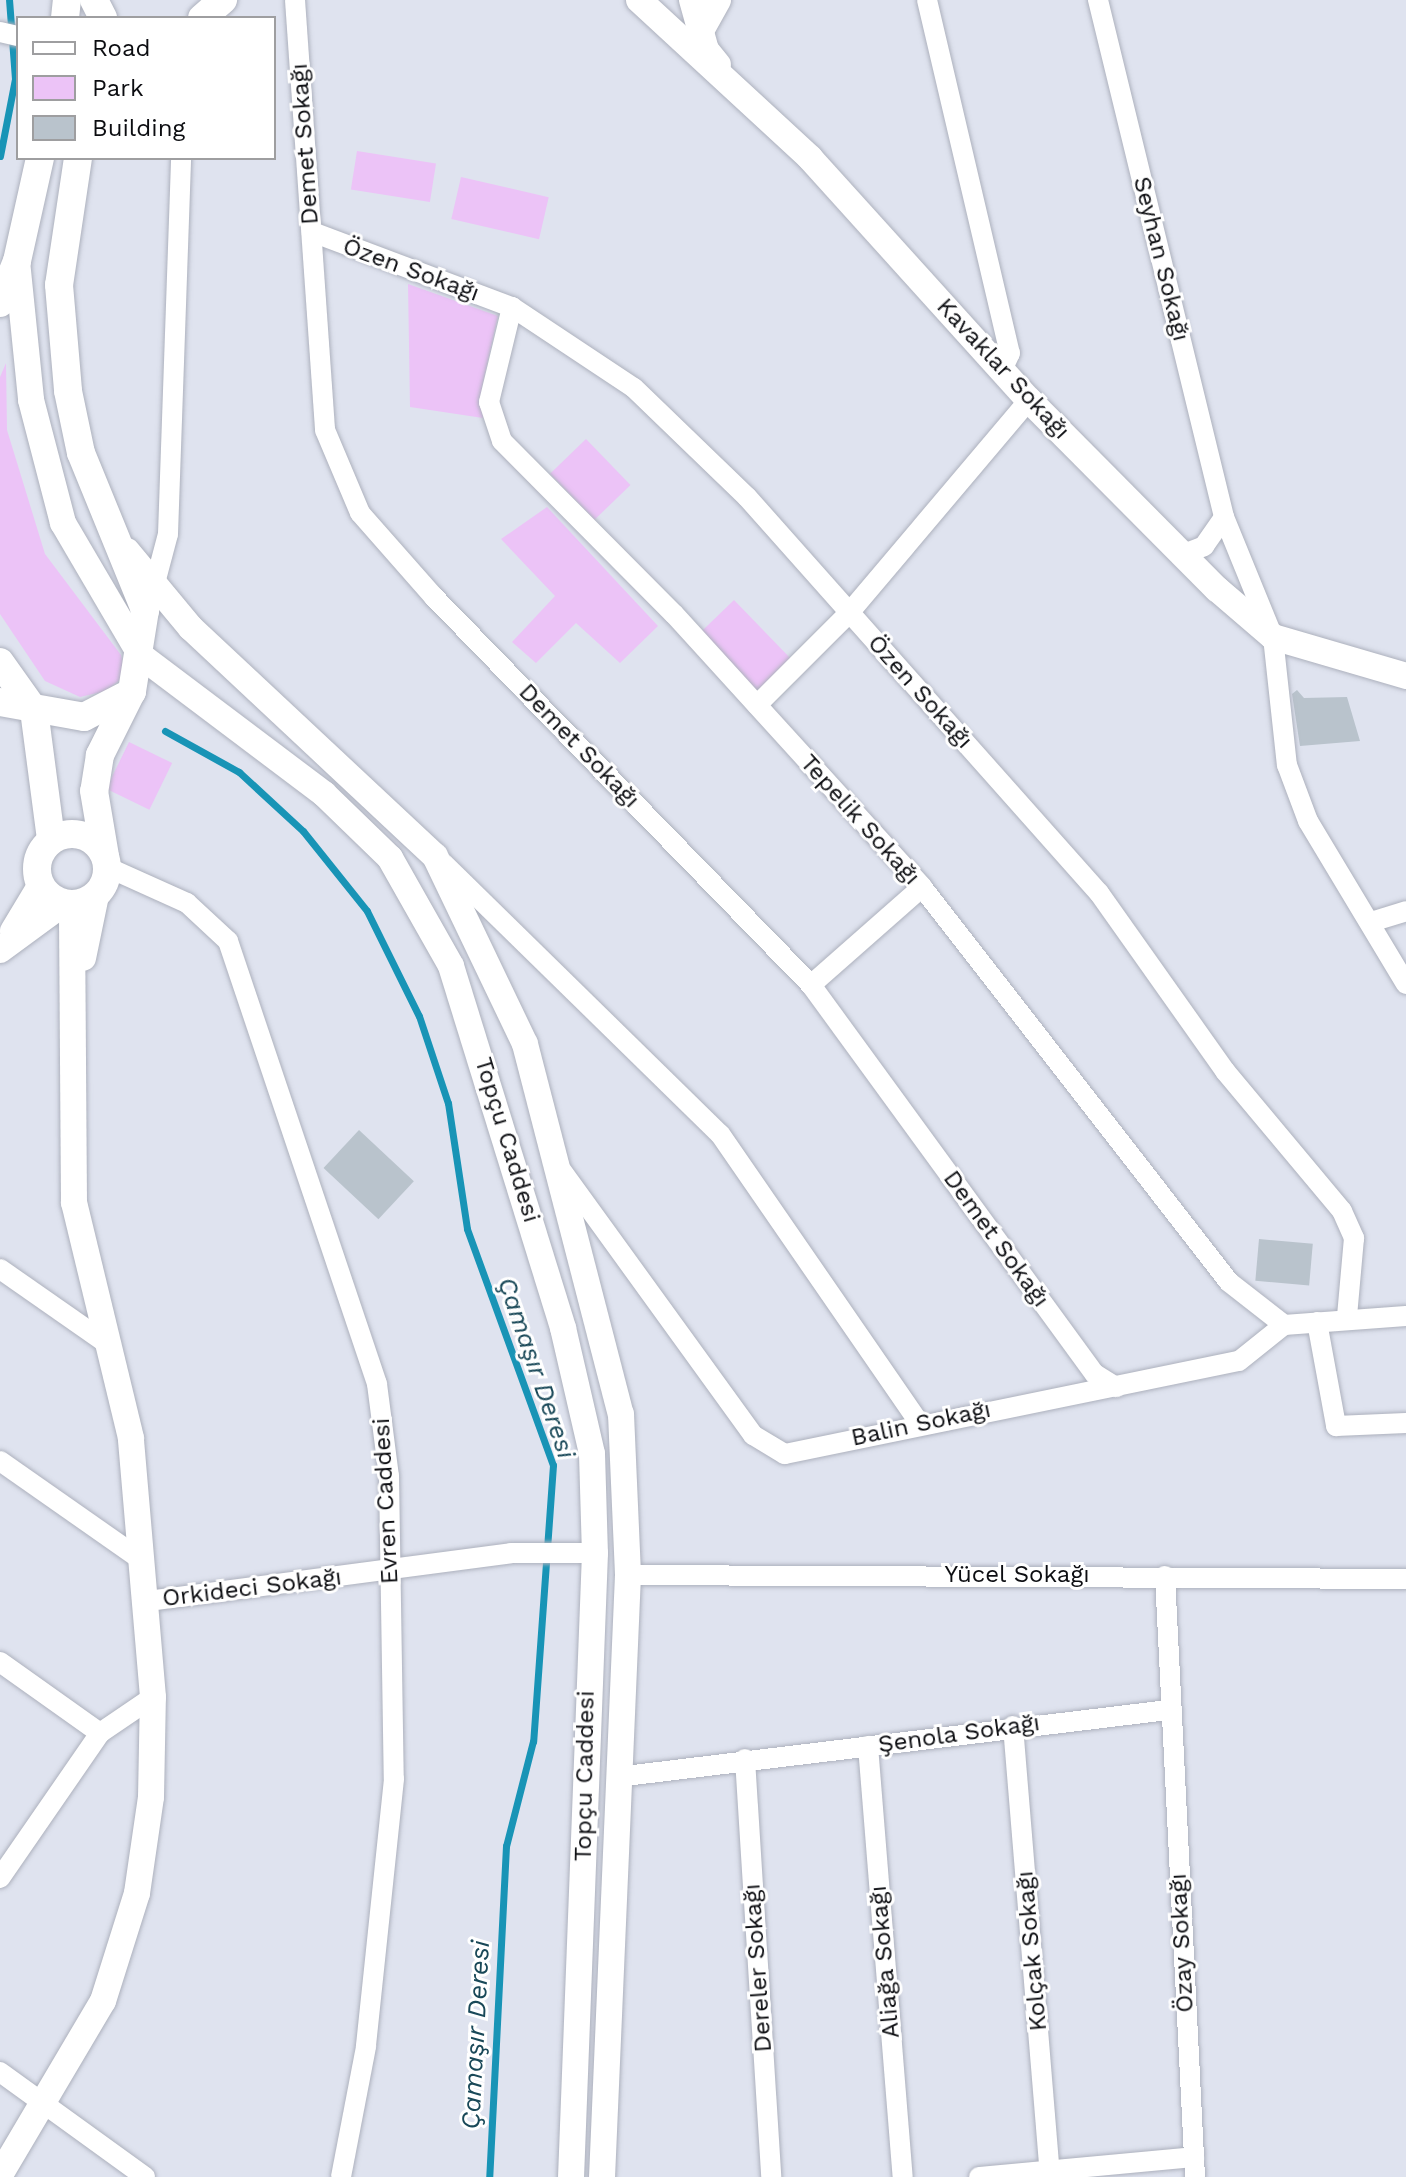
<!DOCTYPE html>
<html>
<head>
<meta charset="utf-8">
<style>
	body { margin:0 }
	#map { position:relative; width:1406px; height:2177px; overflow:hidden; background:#dfe3ef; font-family:"Work Sans",sans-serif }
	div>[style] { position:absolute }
	.green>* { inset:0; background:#ecc3f7; transform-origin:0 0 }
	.stream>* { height:7px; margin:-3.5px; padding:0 3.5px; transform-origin:3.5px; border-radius:3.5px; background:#1894b6 }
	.building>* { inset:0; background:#b9c3cc; transform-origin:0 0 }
	.roads { filter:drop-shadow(0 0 2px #adb1bd) drop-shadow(0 0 2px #adb1bd) }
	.minor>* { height:20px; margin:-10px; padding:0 10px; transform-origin:10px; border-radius:10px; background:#fff }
	.tertiary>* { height:26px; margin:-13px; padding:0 13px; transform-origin:13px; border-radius:13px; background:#fff }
	.secondary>* { height:28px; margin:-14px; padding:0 14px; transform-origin:14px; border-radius:14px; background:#fff }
	.secondary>.ring { margin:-14px; padding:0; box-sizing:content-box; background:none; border:28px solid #fff; border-radius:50% }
	span { translate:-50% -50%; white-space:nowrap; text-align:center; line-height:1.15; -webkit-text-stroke:6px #fff; paint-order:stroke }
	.street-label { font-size:24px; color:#0c0d11 }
	.water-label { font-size:26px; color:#194858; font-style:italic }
	.legend { position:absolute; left:16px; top:16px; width:260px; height:144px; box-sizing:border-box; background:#fff; border:2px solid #9e9ea0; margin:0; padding:10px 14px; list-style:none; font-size:24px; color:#0c0d11 }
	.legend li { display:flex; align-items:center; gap:16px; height:40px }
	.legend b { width:40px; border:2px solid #9e9ea0 }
</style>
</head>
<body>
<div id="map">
	<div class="green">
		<div style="left:357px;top:151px;width:80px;height:39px;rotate:9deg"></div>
		<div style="left:461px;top:177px;width:90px;height:43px;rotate:13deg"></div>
		<div style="clip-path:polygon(408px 284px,498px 316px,482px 387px,483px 418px,410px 407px)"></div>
		<div style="clip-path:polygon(6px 363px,7px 430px,45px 554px,121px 655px,126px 675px,106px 691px,80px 697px,45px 681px,0 614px,0 377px)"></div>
		<div style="left:586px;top:439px;width:64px;height:50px;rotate:46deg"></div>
		<div style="clip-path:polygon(547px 507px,658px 626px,620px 663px,576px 623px,536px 663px,512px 642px,555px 596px,501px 539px)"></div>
		<div style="left:734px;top:600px;width:94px;height:54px;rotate:46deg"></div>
		<div style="left:129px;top:742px;width:48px;height:52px;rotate:26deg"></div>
	</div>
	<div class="stream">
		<div style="left:0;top:156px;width:78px;rotate:-79deg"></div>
		<div style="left:15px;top:79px;width:79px;rotate:-94.3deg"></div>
		<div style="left:165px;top:731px;width:85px;rotate:29deg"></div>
		<div style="left:239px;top:772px;width:87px;rotate:42.7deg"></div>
		<div style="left:303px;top:831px;width:102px;rotate:51.3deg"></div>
		<div style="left:367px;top:911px;width:117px;rotate:63.7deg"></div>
		<div style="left:419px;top:1016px;width:92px;rotate:71.6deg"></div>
		<div style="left:448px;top:1103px;width:127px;rotate:81.4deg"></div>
		<div style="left:467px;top:1229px;width:251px;rotate:70deg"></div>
		<div style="left:553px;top:1465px;width:277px;rotate:94.1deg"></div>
		<div style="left:533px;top:1741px;width:108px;rotate:104.4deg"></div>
		<div style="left:506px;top:1846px;width:331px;rotate:92.9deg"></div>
	</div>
	<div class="building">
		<div style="clip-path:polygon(1297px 690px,1304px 698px,1347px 697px,1360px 741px,1300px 746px,1292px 694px)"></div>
		<div style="left:359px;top:1130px;width:75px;height:52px;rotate:43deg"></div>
		<div style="left:1259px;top:1239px;width:54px;height:42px;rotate:5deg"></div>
	</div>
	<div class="roads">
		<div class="minor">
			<div style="left:295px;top:0;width:431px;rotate:86deg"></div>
			<div style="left:325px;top:430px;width:90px;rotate:67.1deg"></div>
			<div style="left:360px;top:513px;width:112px;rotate:48.6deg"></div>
			<div style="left:434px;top:597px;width:541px;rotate:45.82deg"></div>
			<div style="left:811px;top:985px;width:482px;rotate:53.9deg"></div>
			<div style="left:1095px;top:1374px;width:25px;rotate:32deg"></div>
			<div style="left:927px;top:0;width:363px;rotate:76.8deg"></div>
			<div style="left:1010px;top:353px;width:19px;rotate:115deg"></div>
			<div style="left:1098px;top:0;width:532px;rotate:76.3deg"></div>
			<div style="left:0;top:32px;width:18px;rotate:13deg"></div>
			<div style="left:312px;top:232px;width:214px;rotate:20.6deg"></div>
			<div style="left:512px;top:307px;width:146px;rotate:33.6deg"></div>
			<div style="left:634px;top:388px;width:157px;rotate:44deg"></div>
			<div style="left:747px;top:497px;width:530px;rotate:48.37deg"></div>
			<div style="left:1099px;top:893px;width:218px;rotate:54.7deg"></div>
			<div style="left:1225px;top:1071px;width:182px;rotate:50.1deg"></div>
			<div style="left:1342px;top:1211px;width:30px;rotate:66deg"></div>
			<div style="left:1354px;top:1238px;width:79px;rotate:95.1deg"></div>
			<div style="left:512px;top:307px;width:98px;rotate:103.6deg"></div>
			<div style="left:489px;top:402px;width:41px;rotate:71.6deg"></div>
			<div style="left:502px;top:441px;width:244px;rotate:45.2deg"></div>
			<div style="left:674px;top:614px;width:369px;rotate:47.7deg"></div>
			<div style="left:922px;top:887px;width:500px;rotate:52.15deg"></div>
			<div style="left:1229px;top:1282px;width:70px;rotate:38deg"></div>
			<div style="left:1181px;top:555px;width:25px;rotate:-21deg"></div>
			<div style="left:1204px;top:546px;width:35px;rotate:-55deg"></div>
			<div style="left:1224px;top:517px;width:130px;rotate:67.8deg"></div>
			<div style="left:1273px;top:637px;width:129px;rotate:83.8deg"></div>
			<div style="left:1287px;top:765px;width:60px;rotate:69.4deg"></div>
			<div style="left:1308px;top:821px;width:190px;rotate:59deg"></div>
			<div style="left:154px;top:587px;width:55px;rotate:-75.2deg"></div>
			<div style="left:168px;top:534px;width:376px;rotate:-88deg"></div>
			<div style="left:757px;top:705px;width:130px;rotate:-45deg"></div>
			<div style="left:849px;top:613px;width:279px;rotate:-49.8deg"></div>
			<div style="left:444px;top:864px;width:386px;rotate:44.4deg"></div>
			<div style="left:720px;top:1134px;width:350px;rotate:55.4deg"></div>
			<div style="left:107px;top:867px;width:88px;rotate:24.2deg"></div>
			<div style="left:187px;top:903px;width:56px;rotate:42.8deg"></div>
			<div style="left:228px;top:941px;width:467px;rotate:71.4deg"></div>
			<div style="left:377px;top:1384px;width:93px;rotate:82.6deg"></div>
			<div style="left:389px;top:1476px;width:303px;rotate:89.1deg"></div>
			<div style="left:394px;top:1779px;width:269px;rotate:96deg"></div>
			<div style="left:366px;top:2047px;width:132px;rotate:100.9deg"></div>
			<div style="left:1371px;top:922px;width:37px;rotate:-17deg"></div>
			<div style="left:811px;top:985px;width:148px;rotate:-41.4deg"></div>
			<div style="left:562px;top:1171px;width:326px;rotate:54.1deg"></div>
			<div style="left:753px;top:1435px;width:37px;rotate:31deg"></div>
			<div style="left:785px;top:1454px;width:463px;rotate:-11.6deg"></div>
			<div style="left:1239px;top:1361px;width:58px;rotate:-38.7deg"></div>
			<div style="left:1284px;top:1325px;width:122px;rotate:-4.2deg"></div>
			<div style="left:0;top:1269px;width:129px;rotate:34.9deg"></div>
			<div style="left:1317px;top:1322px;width:106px;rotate:79.6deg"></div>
			<div style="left:1336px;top:1426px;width:70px;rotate:-2.5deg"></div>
			<div style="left:0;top:1461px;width:174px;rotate:35deg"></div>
			<div style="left:628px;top:1575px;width:778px;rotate:0.29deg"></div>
			<div style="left:1165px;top:1576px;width:602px;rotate:87.14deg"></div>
			<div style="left:148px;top:1601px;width:366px;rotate:-7.5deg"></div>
			<div style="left:511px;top:1553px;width:84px"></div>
			<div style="left:0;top:1662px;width:123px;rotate:35.4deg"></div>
			<div style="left:1013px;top:1726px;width:453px;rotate:85.3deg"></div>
			<div style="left:868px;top:1746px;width:432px;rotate:85.4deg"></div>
			<div style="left:745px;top:1759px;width:419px;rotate:86.4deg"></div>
			<div style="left:617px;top:1777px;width:555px;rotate:-6.93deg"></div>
			<div style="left:0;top:1878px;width:176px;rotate:-55.4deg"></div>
			<div style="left:100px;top:1733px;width:64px;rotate:-34.2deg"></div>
			<div style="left:0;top:2072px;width:179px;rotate:35.9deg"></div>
			<div style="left:979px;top:2177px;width:216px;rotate:-5.3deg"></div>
		</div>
		<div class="tertiary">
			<div style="left:639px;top:0;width:233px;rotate:42.7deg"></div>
			<div style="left:810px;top:158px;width:326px;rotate:47.9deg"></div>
			<div style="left:1029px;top:400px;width:267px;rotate:45.2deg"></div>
			<div style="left:1217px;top:589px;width:74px;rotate:40.6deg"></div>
			<div style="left:1273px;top:637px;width:139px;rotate:16.3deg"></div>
			<div style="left:692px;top:0;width:52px;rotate:74.4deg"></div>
			<div style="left:706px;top:50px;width:19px;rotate:51deg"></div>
			<div style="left:702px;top:29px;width:33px;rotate:-61deg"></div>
			<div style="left:17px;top:261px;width:140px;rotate:84.2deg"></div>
			<div style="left:31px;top:400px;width:127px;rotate:75.4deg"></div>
			<div style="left:63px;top:523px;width:154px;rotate:59.6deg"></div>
			<div style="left:141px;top:656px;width:229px;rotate:37deg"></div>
			<div style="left:324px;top:794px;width:92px;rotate:44.1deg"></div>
			<div style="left:390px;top:858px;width:124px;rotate:60.5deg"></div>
			<div style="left:451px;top:966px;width:379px;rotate:72.8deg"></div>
			<div style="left:563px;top:1328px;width:129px;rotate:77deg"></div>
			<div style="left:592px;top:1454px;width:99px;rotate:88.3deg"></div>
			<div style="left:595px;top:1553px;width:624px;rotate:92.2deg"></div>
			<div style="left:127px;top:551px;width:100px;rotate:50.3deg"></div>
			<div style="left:191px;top:628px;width:334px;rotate:43.1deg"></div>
			<div style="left:435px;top:856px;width:208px;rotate:64.4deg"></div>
			<div style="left:525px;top:1044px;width:382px;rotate:75.5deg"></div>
			<div style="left:621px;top:1414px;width:161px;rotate:87.5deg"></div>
			<div style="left:628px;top:1575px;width:603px;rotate:92.47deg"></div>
			<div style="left:13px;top:931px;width:52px;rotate:-59deg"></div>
			<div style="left:0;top:950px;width:79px;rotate:-36.3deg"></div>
			<div style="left:83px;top:958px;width:64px;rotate:-78.3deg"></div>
			<div style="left:0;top:2175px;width:202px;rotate:-59.4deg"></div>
			<div style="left:103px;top:2001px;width:113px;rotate:-72.5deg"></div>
			<div style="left:137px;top:1893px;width:97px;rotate:-81.7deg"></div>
			<div style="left:151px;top:1797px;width:100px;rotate:-88.9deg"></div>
			<div style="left:153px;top:1697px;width:260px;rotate:-94.9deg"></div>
			<div style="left:131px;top:1438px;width:242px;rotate:-103.6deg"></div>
			<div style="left:74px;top:1203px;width:298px;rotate:-90.4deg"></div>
		</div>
		<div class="secondary">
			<div style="left:94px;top:0;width:20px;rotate:63deg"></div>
			<div style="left:65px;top:18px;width:18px;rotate:-84deg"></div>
			<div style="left:202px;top:18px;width:28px;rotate:-41deg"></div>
			<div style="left:78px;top:158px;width:128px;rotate:98.5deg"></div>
			<div style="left:59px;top:285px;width:106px;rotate:85.1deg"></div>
			<div style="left:68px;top:391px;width:63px;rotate:78.2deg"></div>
			<div style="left:81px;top:453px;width:170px;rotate:67.8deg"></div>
			<div style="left:145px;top:610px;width:82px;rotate:99.1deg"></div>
			<div style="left:132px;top:691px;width:72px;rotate:116.6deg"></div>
			<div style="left:100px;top:755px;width:36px;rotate:99deg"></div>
			<div style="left:94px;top:791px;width:66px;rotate:80.4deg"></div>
			<div style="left:0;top:303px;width:45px;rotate:-68deg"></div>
			<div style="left:17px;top:261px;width:106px;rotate:-77.4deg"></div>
			<div style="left:0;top:662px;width:59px;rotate:54.7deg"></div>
			<div style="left:34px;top:710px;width:131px;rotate:82.5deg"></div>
			<div style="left:0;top:702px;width:85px;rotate:10.1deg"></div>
			<div style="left:84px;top:717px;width:54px;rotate:-27.5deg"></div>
			<div class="ring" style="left:37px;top:834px;width:42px;height:42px"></div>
		</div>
	</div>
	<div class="street-label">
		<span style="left:305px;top:144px;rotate:-94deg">Demet Sokağı</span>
		<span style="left:1161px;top:259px;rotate:76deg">Seyhan Sokağı</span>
		<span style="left:411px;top:270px;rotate:20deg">Özen Sokağı</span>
		<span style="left:1003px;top:369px;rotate:47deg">Kavaklar Sokağı</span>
		<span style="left:920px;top:692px;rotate:48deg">Özen Sokağı</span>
		<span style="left:579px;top:746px;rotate:46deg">Demet Sokağı</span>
		<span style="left:860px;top:820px;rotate:48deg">Tepelik Sokağı</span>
		<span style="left:507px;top:1140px;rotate:73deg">Topçu Caddesi</span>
		<span style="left:996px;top:1239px;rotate:54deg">Demet Sokağı</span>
		<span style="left:921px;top:1424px;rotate:-12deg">Balin Sokağı</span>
		<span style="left:386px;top:1501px;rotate:-93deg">Evren Caddesi</span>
		<span style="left:1017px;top:1575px">Yücel Sokağı</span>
		<span style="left:252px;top:1588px;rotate:-7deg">Orkideci Sokağı</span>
		<span style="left:959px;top:1734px;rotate:-8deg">Şenola Sokağı</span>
		<span style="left:585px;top:1776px;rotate:-89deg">Topçu Caddesi</span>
		<span style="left:1182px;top:1943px;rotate:-93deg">Özay Sokağı</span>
		<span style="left:1032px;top:1951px;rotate:-95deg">Kolçak Sokağı</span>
		<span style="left:885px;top:1962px;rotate:-95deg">Aliağa Sokağı</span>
		<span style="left:758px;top:1968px;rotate:-94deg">Dereler Sokağı</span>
	</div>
	<div class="water-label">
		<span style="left:536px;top:1368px;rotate:71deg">Çamaşır Deresi</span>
		<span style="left:476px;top:2035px;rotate:-87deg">Çamaşır Deresi</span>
	</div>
	<ul class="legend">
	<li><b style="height:10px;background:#fff"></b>Road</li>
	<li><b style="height:22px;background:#ecc3f7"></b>Park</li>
	<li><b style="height:22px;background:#b9c3cc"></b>Building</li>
	</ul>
</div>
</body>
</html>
